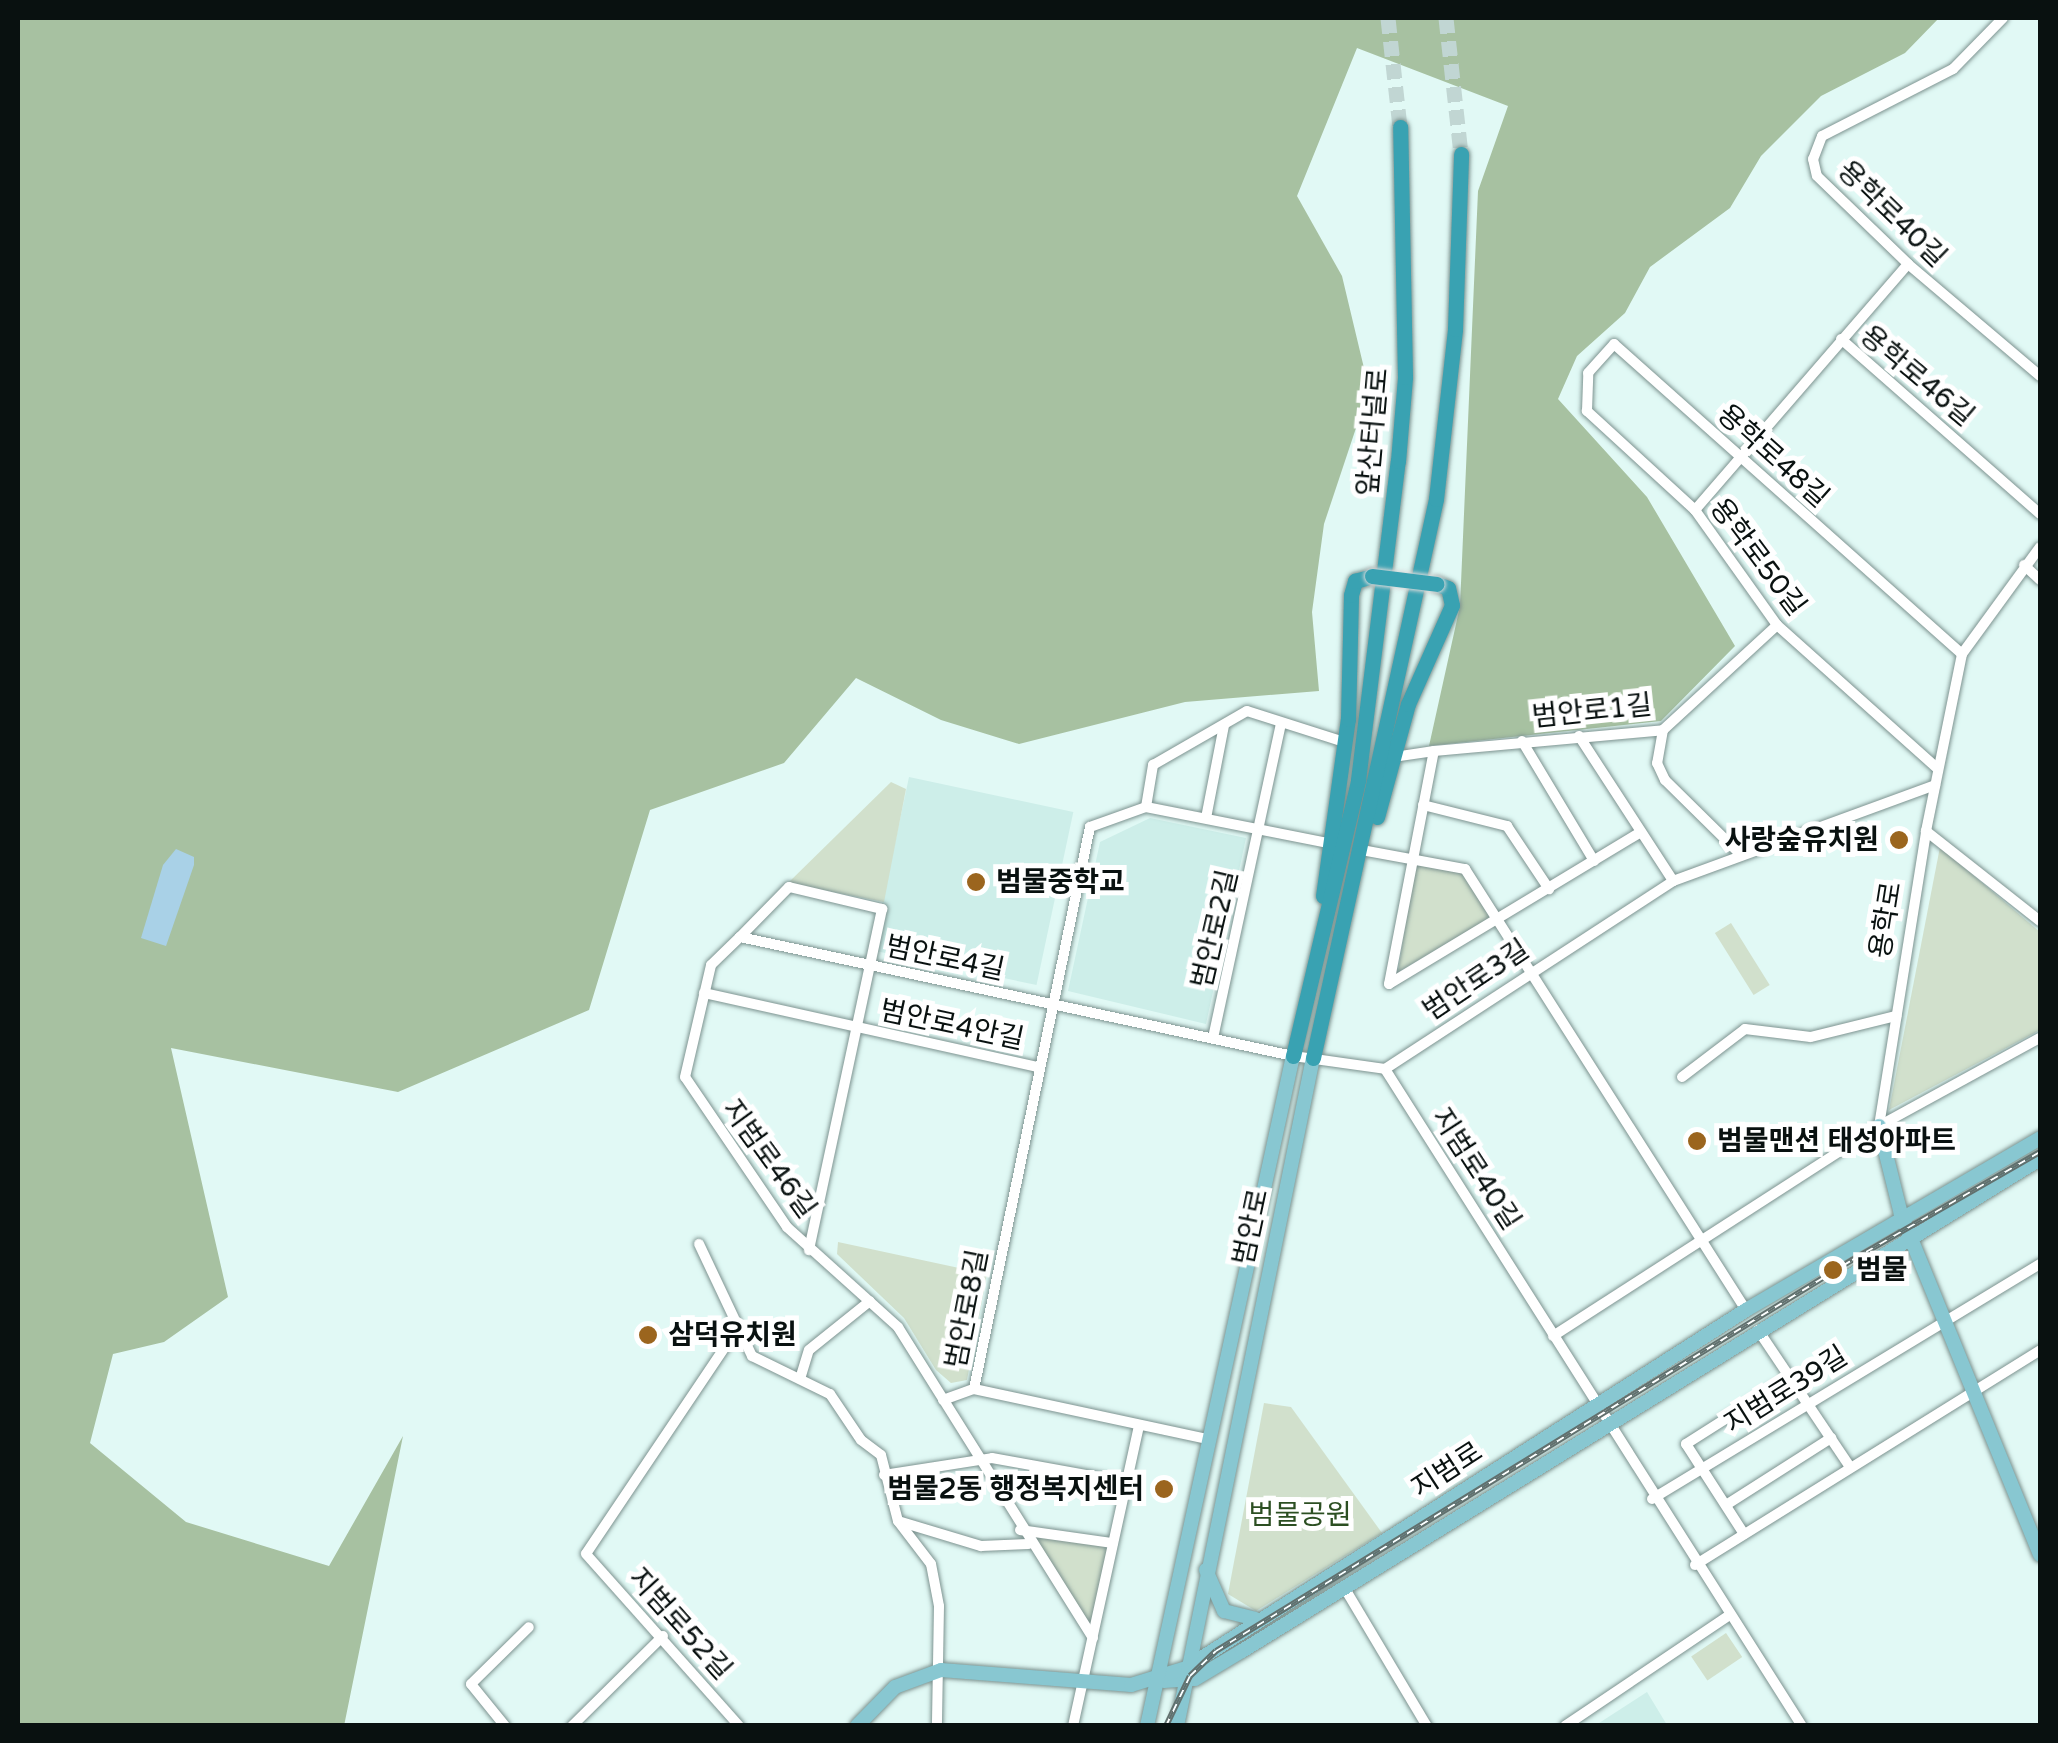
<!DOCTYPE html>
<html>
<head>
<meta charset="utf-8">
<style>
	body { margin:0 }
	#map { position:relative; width:2058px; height:1743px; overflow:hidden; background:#e1f9f5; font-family:"Varela Round","Noto Sans KR",sans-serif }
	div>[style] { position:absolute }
	.built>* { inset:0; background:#cdeee9; transform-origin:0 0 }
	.green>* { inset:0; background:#d1e0cc; transform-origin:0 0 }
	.forest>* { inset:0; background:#a7c1a1 }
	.water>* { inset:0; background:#a9d1e7 }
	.highway-tunnel>* { height:15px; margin-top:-7.5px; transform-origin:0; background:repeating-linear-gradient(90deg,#c1d6d3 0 15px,transparent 0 23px) }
	.roads { filter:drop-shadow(0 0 2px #7d9390) drop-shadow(0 0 2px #7d9390) }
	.minor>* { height:10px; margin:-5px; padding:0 5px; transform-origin:5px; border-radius:5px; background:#fff }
	.major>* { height:14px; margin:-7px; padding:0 7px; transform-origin:7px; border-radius:7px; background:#88c7d1 }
	.highway>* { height:15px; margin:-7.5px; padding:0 7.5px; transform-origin:7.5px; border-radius:7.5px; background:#39a2b2 }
	.rail>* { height:6px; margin-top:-3px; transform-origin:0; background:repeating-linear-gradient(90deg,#fff 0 8px,#61706e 0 16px); box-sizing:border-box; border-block:2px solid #61706e }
	.bridges { filter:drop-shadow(0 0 2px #d8d9d9) drop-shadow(0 0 2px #d8d9d9) }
	.highway-bridge>* { height:15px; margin:-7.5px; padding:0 7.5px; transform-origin:7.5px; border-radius:7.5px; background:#39a2b2 }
	.dots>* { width:28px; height:28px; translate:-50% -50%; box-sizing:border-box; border:5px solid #fff; border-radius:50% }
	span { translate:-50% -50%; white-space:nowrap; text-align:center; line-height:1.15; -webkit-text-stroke:10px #fff; paint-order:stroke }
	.street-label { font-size:28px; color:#091110 }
	.poi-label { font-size:28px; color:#091110; font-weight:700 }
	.right { translate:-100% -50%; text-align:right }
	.left { translate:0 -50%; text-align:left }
	.park-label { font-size:28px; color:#2c4f22 }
	.frame { position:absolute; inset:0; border:20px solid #091110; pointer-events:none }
</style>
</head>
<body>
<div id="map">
	<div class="built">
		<div style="left:909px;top:777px;width:168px;height:177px;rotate:12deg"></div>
		<div style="clip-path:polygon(1150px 818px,1246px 838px,1206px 1024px,1068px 991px,1100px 842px)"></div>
		<div style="clip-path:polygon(1647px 1692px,1667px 1725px,1596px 1725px)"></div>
	</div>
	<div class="green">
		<div style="clip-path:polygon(891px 782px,906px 789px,884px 902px,788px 883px)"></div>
		<div style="clip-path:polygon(1940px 847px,2040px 932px,2040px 1030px,1889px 1110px)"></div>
		<div style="clip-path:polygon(1415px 865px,1463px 873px,1490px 918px,1398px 972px)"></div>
		<div style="left:1731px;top:923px;width:73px;height:19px;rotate:58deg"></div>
		<div style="clip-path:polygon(838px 1242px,987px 1274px,967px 1380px,951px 1383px,936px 1370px,904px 1318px,837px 1254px)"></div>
		<div style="clip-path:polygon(1264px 1403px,1291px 1407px,1382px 1533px,1256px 1611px,1228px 1594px)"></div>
		<div style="clip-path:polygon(1030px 1535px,1110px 1545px,1092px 1632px)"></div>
		<div style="left:1726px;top:1633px;width:29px;height:42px;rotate:56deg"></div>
	</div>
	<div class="forest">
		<div style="clip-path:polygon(18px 18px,1939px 18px,1905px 53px,1821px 96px,1761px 156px,1730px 208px,1650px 267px,1625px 313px,1577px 356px,1558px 399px,1647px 497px,1735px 646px,1661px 721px,1429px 746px,1460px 606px,1478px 191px,1508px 106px,1357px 48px,1297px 196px,1342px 276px,1369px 389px,1324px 524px,1312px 612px,1319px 691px,1185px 702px,1019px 744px,941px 720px,856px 678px,784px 763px,650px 810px,589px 1010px,398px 1092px,171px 1048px,228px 1297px,164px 1342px,113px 1354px,90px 1443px,186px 1522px,329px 1566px,403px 1436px,344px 1726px,18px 1725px)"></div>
	</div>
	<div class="water">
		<div style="clip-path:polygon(176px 849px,194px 857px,194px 865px,166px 946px,141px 938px,163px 865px)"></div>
	</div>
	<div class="highway-tunnel">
		<div style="left:1388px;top:18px;width:110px;rotate:83.7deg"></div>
		<div style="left:1446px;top:18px;width:137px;rotate:83.7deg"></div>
	</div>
	<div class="roads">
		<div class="minor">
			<div style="left:2003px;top:18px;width:71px;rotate:134.4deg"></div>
			<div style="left:1953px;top:69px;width:147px;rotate:152.9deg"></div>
			<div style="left:1822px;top:136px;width:25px;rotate:111deg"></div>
			<div style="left:1813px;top:159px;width:17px;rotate:77deg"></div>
			<div style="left:1817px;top:176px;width:127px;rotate:44deg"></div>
			<div style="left:1908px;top:264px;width:173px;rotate:40.3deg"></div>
			<div style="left:1841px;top:339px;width:265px;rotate:41.3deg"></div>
			<div style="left:1695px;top:510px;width:325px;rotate:-49.1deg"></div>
			<div style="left:2024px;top:565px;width:22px;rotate:43deg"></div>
			<div style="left:1663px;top:730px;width:34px;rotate:100deg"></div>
			<div style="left:1657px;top:763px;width:19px;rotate:65deg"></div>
			<div style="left:1665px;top:780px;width:104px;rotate:44.6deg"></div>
			<div style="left:1579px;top:736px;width:173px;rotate:57deg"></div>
			<div style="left:1522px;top:741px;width:140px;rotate:59deg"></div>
			<div style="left:1434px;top:751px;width:230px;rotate:-5.2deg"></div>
			<div style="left:1663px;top:730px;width:155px;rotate:-42.6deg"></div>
			<div style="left:1938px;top:769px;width:216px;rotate:-138.2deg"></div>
			<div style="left:1777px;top:625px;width:141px;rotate:-125.5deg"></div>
			<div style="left:1695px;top:510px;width:147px;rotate:-137.5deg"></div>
			<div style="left:1587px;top:411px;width:38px;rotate:-88deg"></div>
			<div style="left:1588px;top:373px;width:39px;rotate:-48deg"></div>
			<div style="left:1614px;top:344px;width:466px;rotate:41.7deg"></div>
			<div style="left:1423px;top:805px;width:87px;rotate:14deg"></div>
			<div style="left:1507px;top:826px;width:76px;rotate:56.3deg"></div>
			<div style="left:1146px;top:807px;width:43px;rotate:-80.5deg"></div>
			<div style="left:1153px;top:765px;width:108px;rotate:-29.9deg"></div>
			<div style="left:1247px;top:711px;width:102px;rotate:17.7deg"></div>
			<div style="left:1206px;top:818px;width:95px;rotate:-79deg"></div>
			<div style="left:1926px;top:831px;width:145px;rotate:38.3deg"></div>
			<div style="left:1367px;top:851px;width:100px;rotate:10.4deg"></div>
			<div style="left:1465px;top:869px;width:523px;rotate:57.5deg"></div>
			<div style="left:740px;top:937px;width:70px;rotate:-45.6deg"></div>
			<div style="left:789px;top:887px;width:96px;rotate:13.3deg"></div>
			<div style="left:882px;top:909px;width:349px;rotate:102.1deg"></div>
			<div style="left:1389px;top:984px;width:294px;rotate:-31.1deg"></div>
			<div style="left:1389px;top:984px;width:237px;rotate:-79.1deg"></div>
			<div style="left:1434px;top:751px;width:40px;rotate:171.5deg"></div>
			<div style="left:704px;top:993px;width:343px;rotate:12.5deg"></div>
			<div style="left:1213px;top:1038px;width:322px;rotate:-77.8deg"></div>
			<div style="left:1385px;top:1069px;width:778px;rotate:57.6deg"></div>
			<div style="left:1682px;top:1077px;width:79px;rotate:-37.3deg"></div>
			<div style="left:1745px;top:1029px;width:66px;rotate:6.9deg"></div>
			<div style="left:1811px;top:1037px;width:88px;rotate:-13.9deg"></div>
			<div style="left:1879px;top:1126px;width:299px;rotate:-80.9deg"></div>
			<div style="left:1926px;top:831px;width:181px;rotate:-78.5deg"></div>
			<div style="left:1962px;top:654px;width:132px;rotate:-53.9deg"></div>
			<div style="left:699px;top:1244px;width:124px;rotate:64.7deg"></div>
			<div style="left:752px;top:1356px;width:87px;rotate:26deg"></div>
			<div style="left:830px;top:1394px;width:55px;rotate:56deg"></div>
			<div style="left:861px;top:1440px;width:25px;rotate:37deg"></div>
			<div style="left:881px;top:1455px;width:68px;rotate:75.6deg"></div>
			<div style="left:898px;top:1521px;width:54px;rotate:52.5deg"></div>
			<div style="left:931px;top:1564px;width:43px;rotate:79.2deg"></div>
			<div style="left:939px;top:1606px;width:120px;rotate:91deg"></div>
			<div style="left:1758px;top:1330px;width:165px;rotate:56.1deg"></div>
			<div style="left:735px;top:1332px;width:267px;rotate:123.9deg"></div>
			<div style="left:586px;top:1554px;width:230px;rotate:48.3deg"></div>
			<div style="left:1553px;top:1336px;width:388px;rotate:-32.8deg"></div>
			<div style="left:1879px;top:1126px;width:183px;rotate:-28.7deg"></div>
			<div style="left:800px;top:1379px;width:30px;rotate:-73deg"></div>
			<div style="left:809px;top:1350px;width:78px;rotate:-38.8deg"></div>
			<div style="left:974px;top:1389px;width:574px;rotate:-78.34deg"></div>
			<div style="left:1090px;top:827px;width:59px;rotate:-19.7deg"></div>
			<div style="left:1146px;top:807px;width:186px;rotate:11.2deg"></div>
			<div style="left:974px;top:1389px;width:239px;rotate:12.1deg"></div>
			<div style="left:943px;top:1400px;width:33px;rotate:-20deg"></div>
			<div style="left:884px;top:1475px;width:109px;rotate:-8.9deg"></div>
			<div style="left:992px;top:1458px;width:136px;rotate:10.2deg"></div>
			<div style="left:1652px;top:1499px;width:454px;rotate:-31.2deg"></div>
			<div style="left:1726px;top:1505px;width:125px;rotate:-32.5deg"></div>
			<div style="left:898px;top:1521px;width:87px;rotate:16.8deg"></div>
			<div style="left:981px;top:1546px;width:47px;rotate:-2.4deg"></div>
			<div style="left:1020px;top:1530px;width:94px;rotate:8deg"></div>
			<div style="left:1744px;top:1534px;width:107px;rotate:-122.8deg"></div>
			<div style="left:1686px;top:1444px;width:123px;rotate:-32.4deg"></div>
			<div style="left:1695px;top:1565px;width:407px;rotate:-31.9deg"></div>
			<div style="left:1344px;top:1587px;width:162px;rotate:59.2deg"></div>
			<div style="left:1093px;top:1638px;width:367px;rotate:-122.1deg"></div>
			<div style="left:898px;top:1327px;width:149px;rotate:-138deg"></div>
			<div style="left:787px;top:1227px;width:181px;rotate:-124.2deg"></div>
			<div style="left:685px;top:1077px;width:115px;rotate:-76.9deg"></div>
			<div style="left:711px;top:965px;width:40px;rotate:-44deg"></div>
			<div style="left:740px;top:937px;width:566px;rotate:12.14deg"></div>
			<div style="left:1293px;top:1056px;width:93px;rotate:8deg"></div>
			<div style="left:1385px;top:1069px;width:344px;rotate:-33.1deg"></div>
			<div style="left:1673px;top:881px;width:279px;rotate:-20.1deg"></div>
			<div style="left:505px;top:1726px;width:54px;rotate:-129deg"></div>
			<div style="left:471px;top:1684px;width:81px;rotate:-44.5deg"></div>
			<div style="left:572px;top:1726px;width:128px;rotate:-44.7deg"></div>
			<div style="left:1073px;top:1726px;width:308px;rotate:-77.6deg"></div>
			<div style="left:1565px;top:1726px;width:197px;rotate:-34deg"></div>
		</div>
		<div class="major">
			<div style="left:1879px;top:1126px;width:91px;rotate:76deg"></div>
			<div style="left:1901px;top:1214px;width:368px;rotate:67.8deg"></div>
			<div style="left:1206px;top:1570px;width:45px;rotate:66.3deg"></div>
			<div style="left:1224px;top:1611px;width:32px;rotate:14deg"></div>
			<div style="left:1164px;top:1681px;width:31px;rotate:-4deg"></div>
			<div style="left:1195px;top:1679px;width:55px;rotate:-30.8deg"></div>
			<div style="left:1242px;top:1651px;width:937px;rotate:-31.66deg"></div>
			<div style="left:857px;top:1726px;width:54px;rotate:-45.7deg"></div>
			<div style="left:895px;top:1687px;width:49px;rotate:-20.3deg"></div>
			<div style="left:941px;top:1670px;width:191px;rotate:4.5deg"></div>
			<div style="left:1131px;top:1685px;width:58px;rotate:-17.2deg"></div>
			<div style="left:1186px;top:1668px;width:665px;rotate:-32.59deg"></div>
			<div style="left:1746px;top:1310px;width:341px;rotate:-30.3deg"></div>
			<div style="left:1147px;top:1726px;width:686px;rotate:-77.71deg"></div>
			<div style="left:1177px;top:1726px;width:682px;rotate:-78.49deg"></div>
		</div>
		<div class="highway">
			<div style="left:1377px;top:817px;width:117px;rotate:-74.7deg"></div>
			<div style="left:1408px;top:704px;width:108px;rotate:-66deg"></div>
			<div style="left:1452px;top:605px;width:17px;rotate:-103deg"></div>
			<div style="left:1448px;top:588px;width:12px;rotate:-160deg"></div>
			<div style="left:1323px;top:896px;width:179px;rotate:-82deg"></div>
			<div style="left:1348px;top:719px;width:124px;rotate:-88.6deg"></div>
			<div style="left:1351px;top:595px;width:15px;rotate:-74deg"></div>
			<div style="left:1355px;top:581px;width:18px;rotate:-16deg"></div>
			<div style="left:1293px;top:1056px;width:284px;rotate:-76.7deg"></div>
			<div style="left:1358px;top:780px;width:321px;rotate:-82.9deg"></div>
			<div style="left:1398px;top:461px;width:84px;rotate:-85.2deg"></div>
			<div style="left:1405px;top:377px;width:250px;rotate:-91.1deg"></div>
			<div style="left:1313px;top:1058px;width:572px;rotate:-77.59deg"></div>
			<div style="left:1436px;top:499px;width:171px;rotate:-83.6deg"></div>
			<div style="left:1455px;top:329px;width:175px;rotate:-88deg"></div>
		</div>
	</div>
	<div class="rail">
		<div style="left:1166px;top:1726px;width:55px;rotate:-64.4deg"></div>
		<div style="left:1190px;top:1676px;width:36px;rotate:-44deg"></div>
		<div style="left:1216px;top:1651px;width:747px;rotate:-31.58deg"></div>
		<div style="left:1852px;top:1260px;width:217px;rotate:-29.9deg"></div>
	</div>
	<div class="bridges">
		<div class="highway-bridge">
			<div style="left:1372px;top:576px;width:65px;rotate:7deg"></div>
		</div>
	</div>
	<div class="dots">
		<div style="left:1899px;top:840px;background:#9b651e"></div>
		<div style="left:976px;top:882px;background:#9b651e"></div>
		<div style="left:1697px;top:1141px;background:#9b651e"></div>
		<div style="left:1833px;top:1270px;background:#9b651e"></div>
		<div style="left:648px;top:1335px;background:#9b651e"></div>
		<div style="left:1164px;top:1489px;background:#9b651e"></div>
	</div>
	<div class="street-label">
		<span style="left:1892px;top:214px;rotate:44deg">용학로40길</span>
		<span style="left:1917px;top:376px;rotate:40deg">용학로46길</span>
		<span style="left:1373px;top:432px;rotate:-85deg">앞산터널로</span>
		<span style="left:1773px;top:456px;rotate:42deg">용학로48길</span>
		<span style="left:1758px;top:557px;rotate:53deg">용학로50길</span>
		<span style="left:1592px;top:711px;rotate:-6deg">범안로1길</span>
		<span style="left:1886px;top:920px;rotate:-81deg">용학로</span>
		<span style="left:1215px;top:929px;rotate:-77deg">범안로2길</span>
		<span style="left:945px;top:958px;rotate:12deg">범안로4길</span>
		<span style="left:1476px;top:980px;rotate:-34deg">범안로3길</span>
		<span style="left:952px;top:1025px;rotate:12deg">범안로4안길</span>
		<span style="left:769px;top:1159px;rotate:54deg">지범로46길</span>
		<span style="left:1476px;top:1169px;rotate:57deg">지범로40길</span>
		<span style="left:1251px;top:1227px;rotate:-78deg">범안로</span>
		<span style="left:967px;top:1309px;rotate:-79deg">범안로8길</span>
		<span style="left:1786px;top:1390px;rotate:-32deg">지범로39길</span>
		<span style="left:1447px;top:1470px;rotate:-33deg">지범로</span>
		<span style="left:680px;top:1624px;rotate:48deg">지범로52길</span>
	</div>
	<div class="poi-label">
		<span class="right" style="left:1879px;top:840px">사랑숲유치원</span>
		<span class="left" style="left:996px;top:882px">범물중학교</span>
		<span class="left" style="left:1717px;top:1141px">범물맨션 태성아파트</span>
		<span class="left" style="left:1856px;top:1270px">범물</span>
		<span class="left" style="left:668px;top:1335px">삼덕유치원</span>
		<span class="right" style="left:1144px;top:1489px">범물2동 행정복지센터</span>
	</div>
	<div class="park-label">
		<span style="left:1300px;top:1515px">범물공원</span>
	</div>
	<div class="frame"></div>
</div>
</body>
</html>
